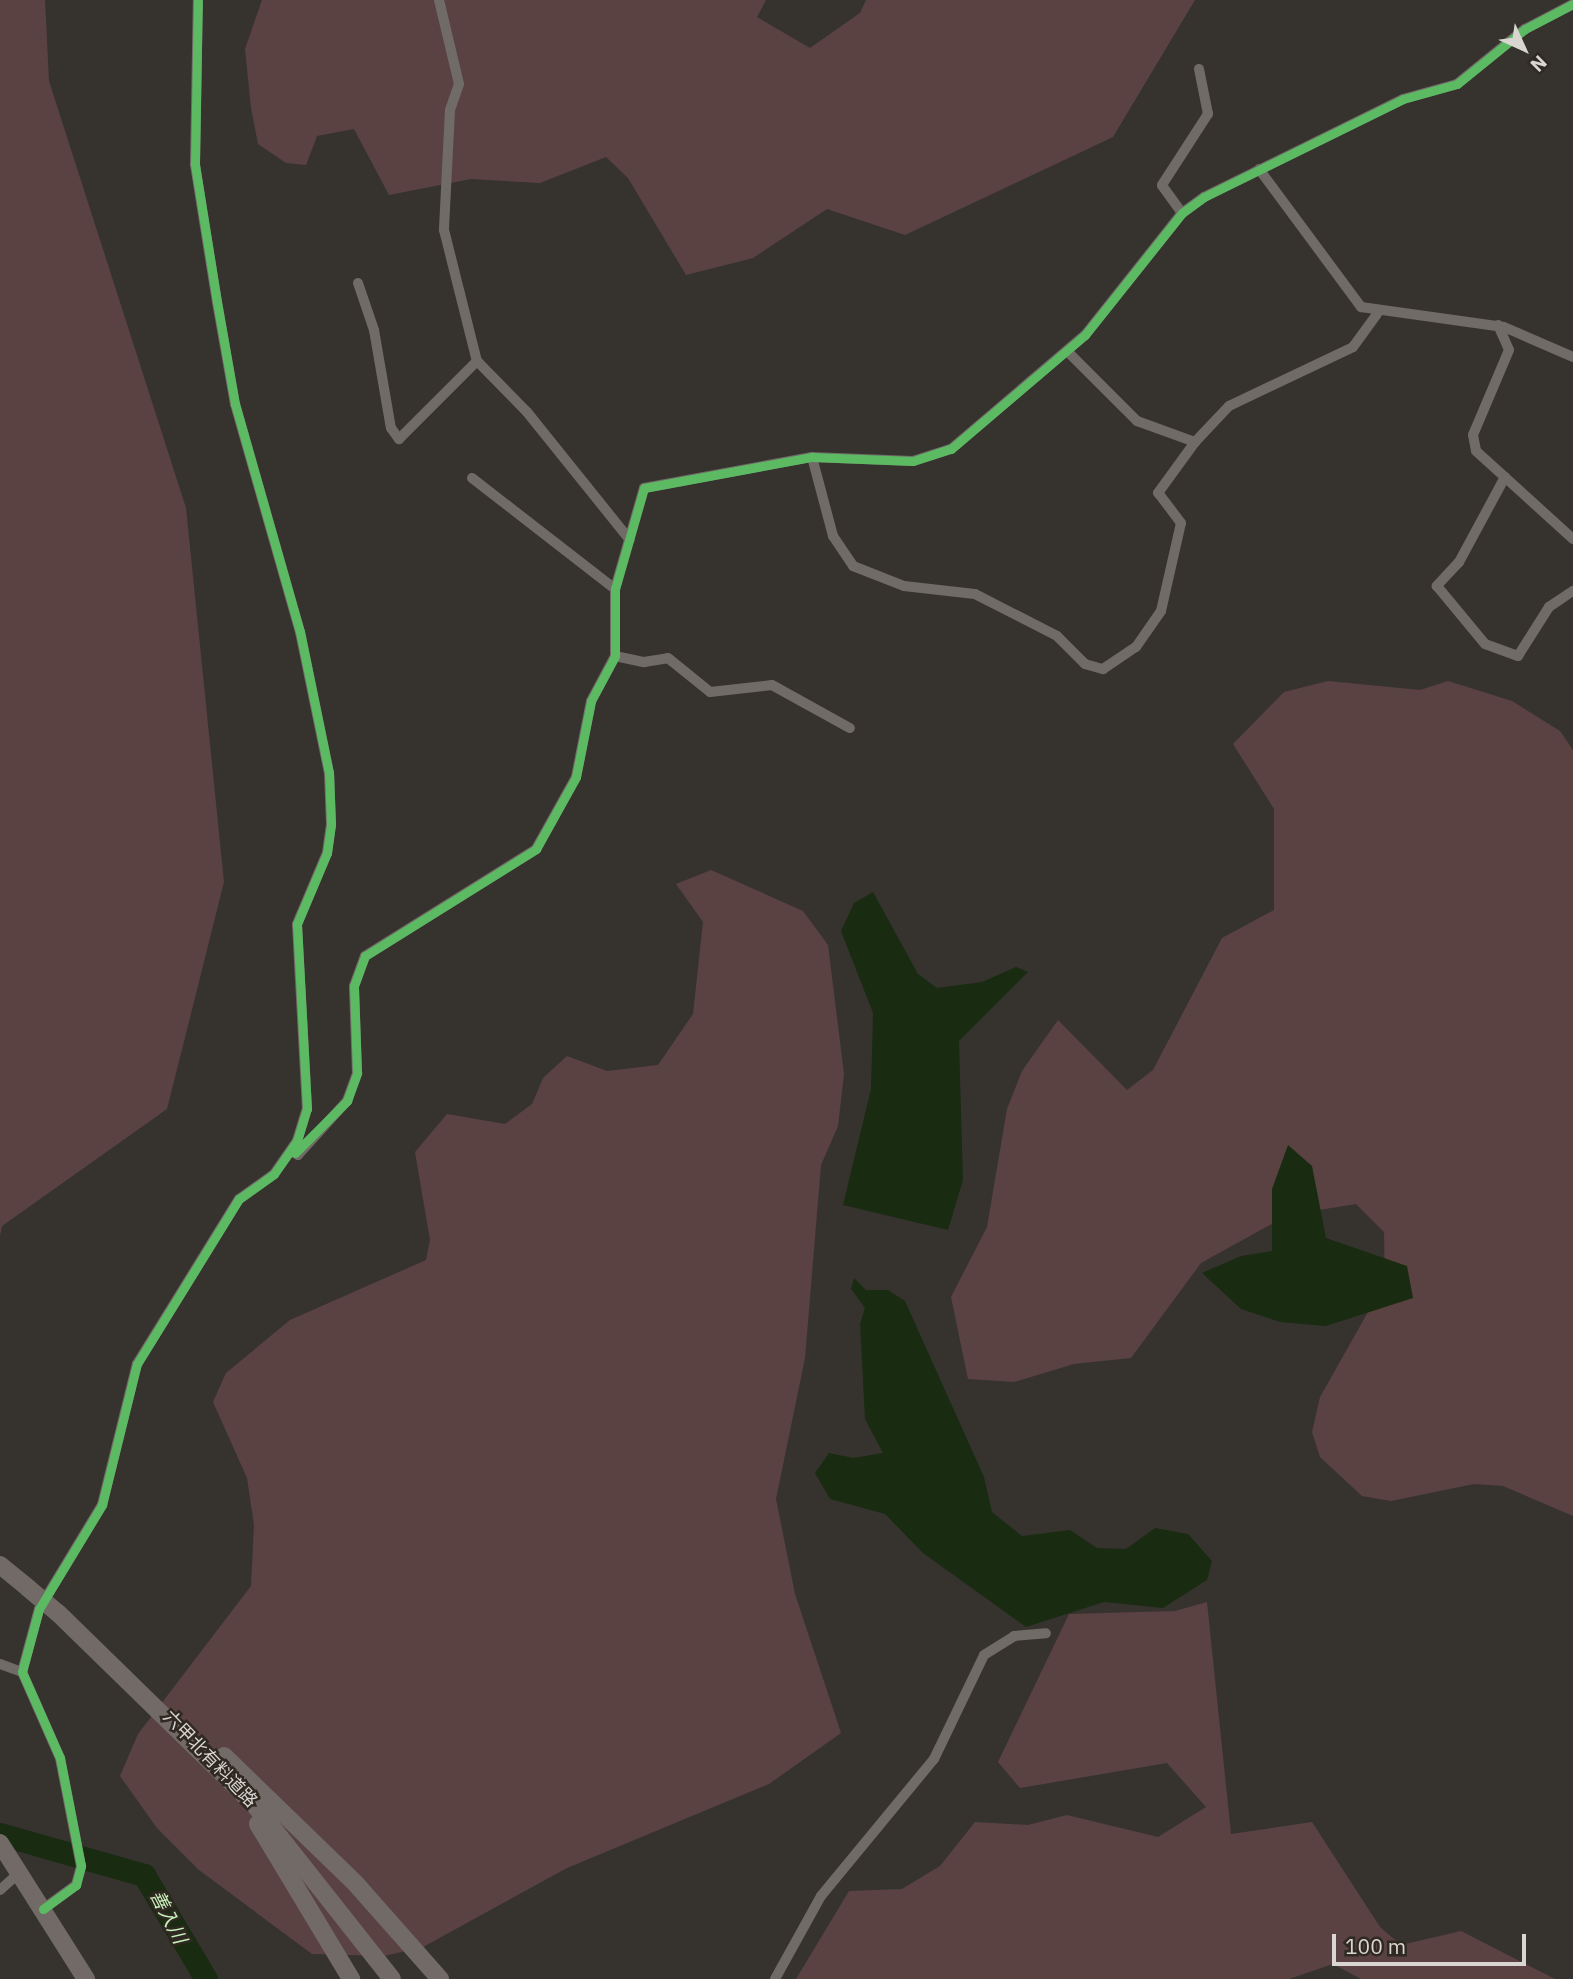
<!DOCTYPE html>
<html>
<head>
<meta charset="utf-8">
<style>
	body { margin:0 }
	#map { position:relative; width:1573px; height:1979px; overflow:hidden; background:#36332f; font-family:"IBM Plex Sans","Noto Sans JP",sans-serif }
	div>[style] { position:absolute }
	.green>* { inset:0; background:#5a4243 }
	.water>* { inset:0; background:#192b11 }
	.river>* { height:23px; margin:-11.5px; padding:0 11.5px; transform-origin:11.5px; border-radius:11.5px; background:#192b11 }
	.street>* { height:10px; margin:-5px; padding:0 5px; transform-origin:5px; border-radius:5px; background:#716b68 }
	.primary>* { height:18px; margin:-9px; padding:0 9px; transform-origin:9px; border-radius:9px; background:#726a66 }
	.primary-bridge>* { height:18px; margin:-9px; padding:0 9px; transform-origin:9px; border-radius:9px; background:#726a66 }
	.cycleway>* { height:9px; margin:-4.5px; padding:0 4.5px; transform-origin:4.5px; border-radius:4.5px; background:#5cba63 }
	span { translate:-50% -50%; white-space:nowrap; text-align:center; line-height:1.15; -webkit-text-stroke:5px #2f2922; paint-order:stroke }
	.street-label { font-size:18px; color:#d9d6d1 }
	.water-label { font-size:19px; color:#c8f2bb; font-style:italic }
	.north { position:absolute; left:1489px; top:14px; width:70px; height:70px; -webkit-text-stroke:5px #2f2922; paint-order:stroke; rotate:135deg; font-size:19px; font-weight:700; line-height:28px; text-align:center; color:#d9d6d1 }
	.north::after { content:''; display:block; margin:auto; width:24px; height:32px; background:#d9d6d1; clip-path:polygon(50% 0,100% 100%,50% 72%,0 100%) }
	.scale { position:absolute; left:1332px; top:1934px; width:194px; height:32px; box-sizing:border-box; border:4px solid #d9d6d1; border-top:0; padding-left:9px; font-size:21px; line-height:24px; white-space:nowrap; color:#d9d6d1; -webkit-text-stroke:5px #2f2922; paint-order:stroke }
</style>
</head>
<body>
<div id="map">
	<div class="green">
		<div style="clip-path:polygon(0 0,45px 0,49px 81px,186px 508px,224px 882px,167px 1109px,2px 1226px,0 1236px)"></div>
		<div style="clip-path:polygon(262px 0,766px 0,757px 17px,810px 48px,860px 13px,866px 0,1195px 0,1113px 137px,905px 235px,827px 209px,753px 258px,686px 275px,628px 178px,606px 157px,540px 183px,471px 179px,389px 195px,354px 129px,317px 136px,306px 165px,286px 163px,258px 144px,251px 108px,245px 49px)"></div>
		<div style="clip-path:polygon(1328px 681px,1420px 690px,1448px 681px,1512px 701px,1560px 731px,1573px 750px,1573px 1516px,1503px 1486px,1474px 1484px,1391px 1501px,1362px 1496px,1320px 1457px,1312px 1432px,1320px 1397px,1385px 1282px,1384px 1232px,1356px 1204px,1288px 1215px,1201px 1263px,1131px 1358px,1074px 1364px,1014px 1382px,968px 1379px,951px 1297px,987px 1227px,1007px 1109px,1022px 1071px,1058px 1020px,1127px 1090px,1153px 1070px,1222px 938px,1274px 910px,1274px 809px,1233px 744px,1284px 692px)"></div>
		<div style="clip-path:polygon(711px 870px,803px 911px,828px 945px,844px 1074px,838px 1126px,821px 1165px,805px 1358px,776px 1499px,795px 1594px,841px 1733px,769px 1784px,567px 1868px,423px 1947px,384px 1956px,312px 1954px,199px 1870px,157px 1828px,120px 1776px,138px 1734px,251px 1586px,254px 1525px,247px 1478px,213px 1402px,226px 1373px,290px 1320px,426px 1260px,430px 1240px,415px 1152px,447px 1114px,505px 1124px,532px 1104px,543px 1078px,567px 1056px,607px 1071px,658px 1065px,693px 1014px,703px 922px,676px 884px)"></div>
		<div style="clip-path:polygon(1207px 1602px,1231px 1834px,1312px 1822px,1380px 1927px,1401px 1945px,1461px 1931px,1555px 1979px,1361px 1979px,1333px 1964px,1289px 1979px,796px 1979px,849px 1891px,902px 1889px,940px 1866px,975px 1822px,1028px 1825px,1067px 1815px,1158px 1837px,1206px 1807px,1167px 1763px,1020px 1788px,998px 1762px,1069px 1614px,1175px 1611px)"></div>
	</div>
	<div class="water">
		<div style="clip-path:polygon(873px 892px,918px 974px,937px 988px,982px 982px,1016px 967px,1028px 972px,959px 1041px,963px 1180px,948px 1230px,843px 1205px,871px 1089px,873px 1013px,841px 931px,854px 903px)"></div>
		<div style="clip-path:polygon(1288px 1145px,1312px 1166px,1326px 1238px,1407px 1266px,1413px 1298px,1326px 1326px,1280px 1322px,1241px 1309px,1202px 1273px,1241px 1256px,1272px 1251px,1272px 1189px)"></div>
		<div style="clip-path:polygon(854px 1278px,866px 1290px,888px 1290px,905px 1301px,984px 1477px,992px 1512px,1022px 1536px,1070px 1530px,1097px 1548px,1126px 1549px,1155px 1528px,1188px 1534px,1212px 1561px,1207px 1580px,1163px 1608px,1104px 1602px,1026px 1627px,923px 1553px,885px 1514px,830px 1499px,815px 1473px,829px 1453px,853px 1458px,883px 1453px,865px 1419px,860px 1324px,865px 1308px,851px 1289px)"></div>
	</div>
	<div class="river">
		<div style="left:0;top:1834px;width:150px;rotate:15.9deg"></div>
		<div style="left:144px;top:1875px;width:121px;rotate:59.2deg"></div>
	</div>
	<div class="street">
		<div style="left:439px;top:0;width:86px;rotate:76.6deg"></div>
		<div style="left:459px;top:84px;width:28px;rotate:109deg"></div>
		<div style="left:450px;top:110px;width:120px;rotate:92.9deg"></div>
		<div style="left:444px;top:230px;width:135px;rotate:75.9deg"></div>
		<div style="left:477px;top:361px;width:71px;rotate:45.6deg"></div>
		<div style="left:527px;top:412px;width:164px;rotate:51.2deg"></div>
		<div style="left:1259px;top:169px;width:172px;rotate:53.5deg"></div>
		<div style="left:1361px;top:307px;width:144px;rotate:8deg"></div>
		<div style="left:1504px;top:327px;width:75px;rotate:23.5deg"></div>
		<div style="left:1182px;top:213px;width:34px;rotate:-126deg"></div>
		<div style="left:1162px;top:185px;width:85px;rotate:-57.1deg"></div>
		<div style="left:1208px;top:114px;width:46px;rotate:-101.3deg"></div>
		<div style="left:358px;top:283px;width:50px;rotate:71.2deg"></div>
		<div style="left:374px;top:330px;width:99px;rotate:80.2deg"></div>
		<div style="left:391px;top:428px;width:14px;rotate:54deg"></div>
		<div style="left:399px;top:439px;width:110px;rotate:-45deg"></div>
		<div style="left:1498px;top:325px;width:27px;rotate:66deg"></div>
		<div style="left:1509px;top:350px;width:92px;rotate:113deg"></div>
		<div style="left:1473px;top:435px;width:16px;rotate:79deg"></div>
		<div style="left:1476px;top:451px;width:131px;rotate:42.2deg"></div>
		<div style="left:1068px;top:352px;width:98px;rotate:45deg"></div>
		<div style="left:1137px;top:421px;width:62px;rotate:19.9deg"></div>
		<div style="left:812px;top:457px;width:82px;rotate:75.1deg"></div>
		<div style="left:833px;top:536px;width:36px;rotate:56deg"></div>
		<div style="left:853px;top:566px;width:55px;rotate:21.4deg"></div>
		<div style="left:904px;top:586px;width:71px;rotate:6.4deg"></div>
		<div style="left:975px;top:594px;width:92px;rotate:27.1deg"></div>
		<div style="left:1057px;top:636px;width:40px;rotate:45deg"></div>
		<div style="left:1085px;top:664px;width:19px;rotate:16deg"></div>
		<div style="left:1103px;top:669px;width:40px;rotate:-34deg"></div>
		<div style="left:1136px;top:647px;width:44px;rotate:-55.2deg"></div>
		<div style="left:1161px;top:611px;width:90px;rotate:-77.2deg"></div>
		<div style="left:1181px;top:523px;width:38px;rotate:-127deg"></div>
		<div style="left:1158px;top:493px;width:63px;rotate:-54deg"></div>
		<div style="left:1195px;top:442px;width:50px;rotate:-46.6deg"></div>
		<div style="left:1229px;top:406px;width:137px;rotate:-25.4deg"></div>
		<div style="left:1353px;top:347px;width:41px;rotate:-54deg"></div>
		<div style="left:1505px;top:477px;width:97px;rotate:118.4deg"></div>
		<div style="left:1459px;top:562px;width:33px;rotate:133deg"></div>
		<div style="left:1437px;top:586px;width:75px;rotate:50.4deg"></div>
		<div style="left:1485px;top:644px;width:35px;rotate:20deg"></div>
		<div style="left:1518px;top:656px;width:58px;rotate:-57.7deg"></div>
		<div style="left:1549px;top:607px;width:29px;rotate:-34deg"></div>
		<div style="left:472px;top:478px;width:181px;rotate:37.8deg"></div>
		<div style="left:615px;top:656px;width:30px;rotate:12deg"></div>
		<div style="left:644px;top:662px;width:24px;rotate:-9deg"></div>
		<div style="left:668px;top:658px;width:54px;rotate:39deg"></div>
		<div style="left:710px;top:692px;width:62px;rotate:-6.4deg"></div>
		<div style="left:772px;top:685px;width:89px;rotate:28.9deg"></div>
		<div style="left:291px;top:1151px;width:8px;rotate:30deg"></div>
		<div style="left:298px;top:1155px;width:73px;rotate:-47.8deg"></div>
		<div style="left:347px;top:1101px;width:30px;rotate:-70deg"></div>
		<div style="left:357px;top:1073px;width:87px;rotate:-92deg"></div>
		<div style="left:354px;top:986px;width:32px;rotate:-70deg"></div>
		<div style="left:365px;top:956px;width:202px;rotate:-32deg"></div>
		<div style="left:536px;top:849px;width:82px;rotate:-60.9deg"></div>
		<div style="left:576px;top:777px;width:77px;rotate:-78.8deg"></div>
		<div style="left:591px;top:701px;width:51px;rotate:-61.9deg"></div>
		<div style="left:615px;top:656px;width:67px;rotate:-90deg"></div>
		<div style="left:615px;top:589px;width:105px;rotate:-74deg"></div>
		<div style="left:644px;top:488px;width:171px;rotate:-10.5deg"></div>
		<div style="left:812px;top:457px;width:101px;rotate:2.3deg"></div>
		<div style="left:913px;top:461px;width:40px;rotate:-18deg"></div>
		<div style="left:951px;top:449px;width:176px;rotate:-40.4deg"></div>
		<div style="left:1085px;top:335px;width:156px;rotate:-51.5deg"></div>
		<div style="left:1182px;top:213px;width:27px;rotate:-36deg"></div>
		<div style="left:1204px;top:197px;width:222px;rotate:-26.2deg"></div>
		<div style="left:1403px;top:99px;width:56px;rotate:-15.5deg"></div>
		<div style="left:1457px;top:84px;width:87px;rotate:-39deg"></div>
		<div style="left:1525px;top:29px;width:54px;rotate:-27.5deg"></div>
		<div style="left:0;top:1664px;width:23px;rotate:20deg"></div>
		<div style="left:0;top:1890px;width:27px;rotate:-42deg"></div>
		<div style="left:43px;top:1909px;width:41px;rotate:-36deg"></div>
		<div style="left:76px;top:1885px;width:20px;rotate:-75deg"></div>
		<div style="left:81px;top:1866px;width:110px;rotate:-101deg"></div>
		<div style="left:60px;top:1758px;width:94px;rotate:-113.8deg"></div>
		<div style="left:22px;top:1672px;width:65px;rotate:-74.9deg"></div>
		<div style="left:39px;top:1609px;width:122px;rotate:-58.8deg"></div>
		<div style="left:102px;top:1505px;width:145px;rotate:-76.1deg"></div>
		<div style="left:137px;top:1364px;width:194px;rotate:-58.3deg"></div>
		<div style="left:239px;top:1199px;width:43px;rotate:-35.5deg"></div>
		<div style="left:274px;top:1174px;width:40px;rotate:-55.1deg"></div>
		<div style="left:297px;top:1141px;width:34px;rotate:-73deg"></div>
		<div style="left:307px;top:1109px;width:185px;rotate:-93.1deg"></div>
		<div style="left:297px;top:924px;width:77px;rotate:-67.1deg"></div>
		<div style="left:327px;top:853px;width:29px;rotate:-82deg"></div>
		<div style="left:331px;top:824px;width:51px;rotate:-92.2deg"></div>
		<div style="left:329px;top:773px;width:144px;rotate:-101.6deg"></div>
		<div style="left:300px;top:632px;width:237px;rotate:-105.9deg"></div>
		<div style="left:235px;top:404px;width:104px;rotate:-100deg"></div>
		<div style="left:217px;top:302px;width:140px;rotate:-99.1deg"></div>
		<div style="left:195px;top:164px;width:164px;rotate:-89deg"></div>
		<div style="left:775px;top:1979px;width:95px;rotate:-61deg"></div>
		<div style="left:821px;top:1896px;width:178px;rotate:-50.5deg"></div>
		<div style="left:934px;top:1759px;width:115px;rotate:-64.3deg"></div>
		<div style="left:984px;top:1655px;width:36px;rotate:-32deg"></div>
		<div style="left:1014px;top:1636px;width:32px;rotate:-5deg"></div>
	</div>
	<div class="primary">
		<div style="left:0;top:1565px;width:36px;rotate:39deg"></div>
		<div style="left:58px;top:1613px;width:272px;rotate:44.3deg"></div>
		<div style="left:253px;top:1803px;width:224px;rotate:51.7deg"></div>
		<div style="left:224px;top:1756px;width:184px;rotate:44.1deg"></div>
		<div style="left:356px;top:1884px;width:127px;rotate:48.5deg"></div>
		<div style="left:258px;top:1824px;width:181px;rotate:59deg"></div>
		<div style="left:0;top:1843px;width:161px;rotate:57.7deg"></div>
	</div>
	<div class="primary-bridge">
		<div style="left:28px;top:1588px;width:39px;rotate:40deg"></div>
	</div>
	<div class="cycleway">
		<div style="left:295px;top:1153px;width:74px;rotate:-45deg"></div>
		<div style="left:347px;top:1101px;width:30px;rotate:-70deg"></div>
		<div style="left:357px;top:1073px;width:87px;rotate:-92deg"></div>
		<div style="left:354px;top:986px;width:32px;rotate:-70deg"></div>
		<div style="left:365px;top:956px;width:202px;rotate:-32deg"></div>
		<div style="left:536px;top:849px;width:82px;rotate:-60.9deg"></div>
		<div style="left:576px;top:777px;width:77px;rotate:-78.8deg"></div>
		<div style="left:591px;top:701px;width:51px;rotate:-61.9deg"></div>
		<div style="left:615px;top:656px;width:67px;rotate:-90deg"></div>
		<div style="left:615px;top:589px;width:105px;rotate:-74deg"></div>
		<div style="left:644px;top:488px;width:171px;rotate:-10.5deg"></div>
		<div style="left:812px;top:457px;width:101px;rotate:2.3deg"></div>
		<div style="left:913px;top:461px;width:40px;rotate:-18deg"></div>
		<div style="left:951px;top:449px;width:176px;rotate:-40.4deg"></div>
		<div style="left:1085px;top:335px;width:156px;rotate:-51.5deg"></div>
		<div style="left:1182px;top:213px;width:27px;rotate:-36deg"></div>
		<div style="left:1204px;top:197px;width:222px;rotate:-26.2deg"></div>
		<div style="left:1403px;top:99px;width:56px;rotate:-15.5deg"></div>
		<div style="left:1457px;top:84px;width:87px;rotate:-39deg"></div>
		<div style="left:1525px;top:29px;width:54px;rotate:-27.5deg"></div>
		<div style="left:43px;top:1909px;width:41px;rotate:-36deg"></div>
		<div style="left:76px;top:1885px;width:20px;rotate:-75deg"></div>
		<div style="left:81px;top:1866px;width:110px;rotate:-101deg"></div>
		<div style="left:60px;top:1758px;width:94px;rotate:-113.8deg"></div>
		<div style="left:22px;top:1672px;width:65px;rotate:-74.9deg"></div>
		<div style="left:39px;top:1609px;width:122px;rotate:-58.8deg"></div>
		<div style="left:102px;top:1505px;width:145px;rotate:-76.1deg"></div>
		<div style="left:137px;top:1364px;width:194px;rotate:-58.3deg"></div>
		<div style="left:239px;top:1199px;width:43px;rotate:-35.5deg"></div>
		<div style="left:274px;top:1174px;width:40px;rotate:-55.1deg"></div>
		<div style="left:297px;top:1141px;width:34px;rotate:-73deg"></div>
		<div style="left:307px;top:1109px;width:185px;rotate:-93.1deg"></div>
		<div style="left:297px;top:924px;width:77px;rotate:-67.1deg"></div>
		<div style="left:327px;top:853px;width:29px;rotate:-82deg"></div>
		<div style="left:331px;top:824px;width:51px;rotate:-92.2deg"></div>
		<div style="left:329px;top:773px;width:144px;rotate:-101.6deg"></div>
		<div style="left:300px;top:632px;width:237px;rotate:-105.9deg"></div>
		<div style="left:235px;top:404px;width:104px;rotate:-100deg"></div>
		<div style="left:217px;top:302px;width:140px;rotate:-99.1deg"></div>
		<div style="left:195px;top:164px;width:164px;rotate:-89deg"></div>
	</div>
	<div class="street-label">
		<span style="left:210px;top:1759px;rotate:46deg">六甲北有料道路</span>
	</div>
	<div class="water-label">
		<span style="left:168px;top:1917px;rotate:63deg">善入川</span>
	</div>
	<div class="north">N</div>
	<div class="scale">100 m</div>
</div>
</body>
</html>
